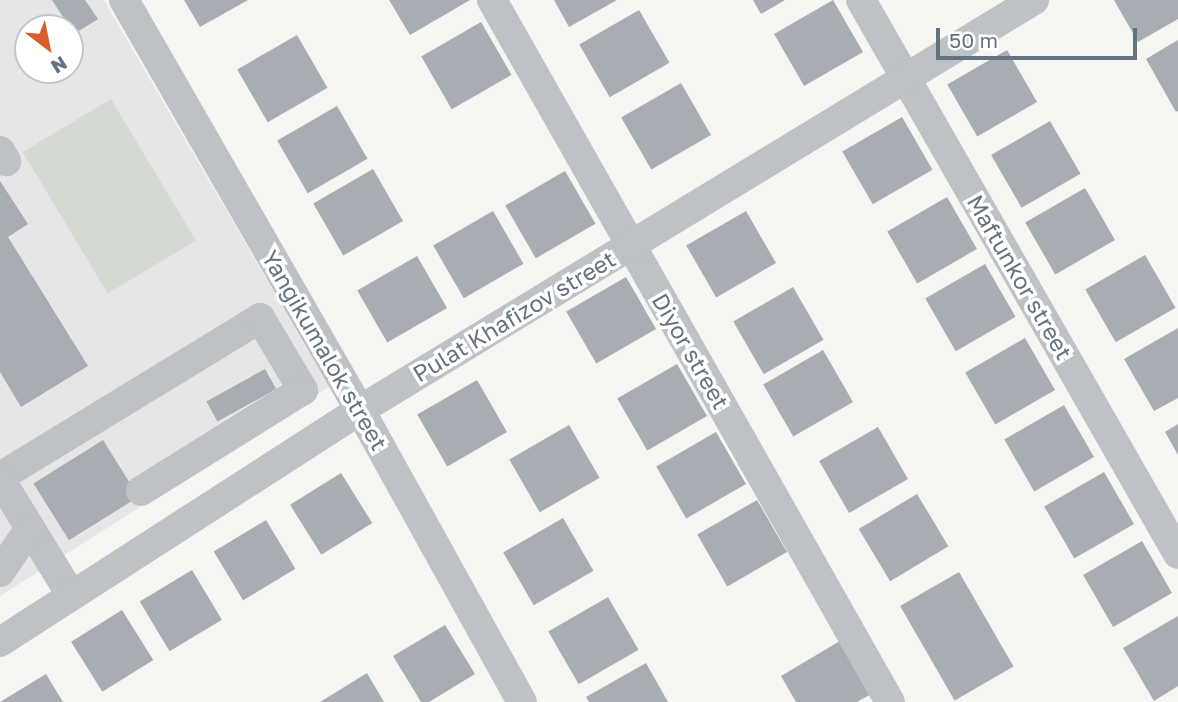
<!DOCTYPE html>
<html>
<head>
<meta charset="utf-8">
<style>
	body { margin:0 }
	#map { position:relative; width:1178px; height:702px; overflow:hidden; background:#f5f5f1; font-family:"Golos Text",sans-serif }
	div>[style] { position:absolute }
	.built>* { inset:0; background:#e5e6e5 }
	.green>* { inset:0; background:#d5dbd3; transform-origin:0 0 }
	.building>* { inset:0; background:#a7adb3; transform-origin:0 0 }
	.minor>* { height:30px; margin:-15px; padding:0 15px; transform-origin:15px; border-radius:15px; background:#bec1c5 }
	span { translate:-50% -50%; white-space:nowrap; text-align:center; line-height:1.15; -webkit-text-stroke:7px #fff; paint-order:stroke }
	.street-label { font-size:23px; color:#657381 }
	.north { position:absolute; left:14px; top:14px; width:70px; height:70px; box-sizing:border-box; background:#fff; border:2px solid #c1c7cd; border-radius:50%; rotate:148deg; font-size:19px; font-weight:700; line-height:28px; text-align:center; color:#657381 }
	.north::after { content:''; display:block; margin:auto; width:24px; height:32px; background:#da5e2c; clip-path:polygon(50% 0,100% 100%,50% 72%,0 100%) }
	.scale { position:absolute; left:936px; top:28px; width:201px; height:32px; box-sizing:border-box; border:4px solid #657381; border-top:0; padding-left:9px; font-size:21px; line-height:24px; white-space:nowrap; color:#657381; -webkit-text-stroke:5px #fff; paint-order:stroke }
</style>
</head>
<body>
<div id="map">
	<div class="built">
		<div style="clip-path:polygon(evenodd,0 0,104px 0,329px 387px,0 596px,0 0,28px 28px,70px 28px,70px 70px,28px 70px,28px 28px)"></div>
	</div>
	<div class="green">
		<div style="left:111px;top:99px;width:165px;height:103px;rotate:59deg"></div>
	</div>
	<div class="building">
		<div style="clip-path:polygon(52px 0,85px 0,98px 19px,74px 34px)"></div>
		<div style="clip-path:polygon(184px 0,248px 0,200px 27px)"></div>
		<div style="clip-path:polygon(389px 0,470px 0,410px 35px)"></div>
		<div style="clip-path:polygon(554px 0,617px 0,569px 27px)"></div>
		<div style="clip-path:polygon(753px 0,785px 0,761px 14px)"></div>
		<div style="left:833px;top:0;width:60px;height:68px;rotate:60deg"></div>
		<div style="clip-path:polygon(1114px 0,1178px 0,1178px 19px,1138px 42px)"></div>
		<div style="left:639px;top:10px;width:61px;height:69px;rotate:60deg"></div>
		<div style="left:481px;top:22px;width:61px;height:69px;rotate:60deg"></div>
		<div style="left:297px;top:35px;width:61px;height:69px;rotate:60deg"></div>
		<div style="clip-path:polygon(1178px 40px,1178px 111px,1176px 112px,1146px 59px)"></div>
		<div style="left:1007px;top:50px;width:60px;height:69px;rotate:60deg"></div>
		<div style="left:681px;top:83px;width:60px;height:69px;rotate:60deg"></div>
		<div style="left:337px;top:106px;width:61px;height:69px;rotate:60deg"></div>
		<div style="left:902px;top:117px;width:61px;height:69px;rotate:60deg"></div>
		<div style="left:1050px;top:121px;width:61px;height:68px;rotate:60deg"></div>
		<div style="left:373px;top:169px;width:60px;height:69px;rotate:60deg"></div>
		<div style="left:565px;top:171px;width:61px;height:69px;rotate:60deg"></div>
		<div style="clip-path:polygon(0 181px,28px 224px,8px 237px,88px 366px,21px 407px,0 372px)"></div>
		<div style="left:1085px;top:188px;width:60px;height:69px;rotate:60deg"></div>
		<div style="left:947px;top:197px;width:60px;height:69px;rotate:60deg"></div>
		<div style="left:493px;top:211px;width:61px;height:69px;rotate:60deg"></div>
		<div style="left:746px;top:211px;width:60px;height:69px;rotate:60deg"></div>
		<div style="left:1145px;top:255px;width:61px;height:69px;rotate:60deg"></div>
		<div style="left:417px;top:256px;width:60px;height:69px;rotate:60deg"></div>
		<div style="left:985px;top:264px;width:61px;height:69px;rotate:60deg"></div>
		<div style="left:626px;top:277px;width:60px;height:69px;rotate:60deg"></div>
		<div style="left:793px;top:287px;width:61px;height:69px;rotate:60deg"></div>
		<div style="clip-path:polygon(1178px 328px,1178px 398px,1154px 411px,1124px 359px)"></div>
		<div style="left:1025px;top:338px;width:60px;height:69px;rotate:60deg"></div>
		<div style="left:823px;top:350px;width:60px;height:69px;rotate:60deg"></div>
		<div style="left:677px;top:364px;width:60px;height:69px;rotate:60deg"></div>
		<div style="left:265px;top:369px;width:23px;height:67px;rotate:61deg"></div>
		<div style="left:477px;top:380px;width:60px;height:69px;rotate:60deg"></div>
		<div style="left:1064px;top:405px;width:60px;height:69px;rotate:60deg"></div>
		<div style="clip-path:polygon(1178px 424px,1178px 455px,1165px 432px)"></div>
		<div style="left:569px;top:425px;width:61px;height:69px;rotate:60deg"></div>
		<div style="left:878px;top:427px;width:60px;height:68px;rotate:60deg"></div>
		<div style="left:716px;top:432px;width:60px;height:69px;rotate:60deg"></div>
		<div style="left:103px;top:440px;width:67px;height:82px;rotate:58deg"></div>
		<div style="left:1104px;top:472px;width:60px;height:69px;rotate:60deg"></div>
		<div style="left:341px;top:473px;width:59px;height:60px;rotate:58deg"></div>
		<div style="left:917px;top:494px;width:61px;height:68px;rotate:59deg"></div>
		<div style="left:757px;top:500px;width:60px;height:69px;rotate:60deg"></div>
		<div style="left:563px;top:518px;width:61px;height:69px;rotate:60deg"></div>
		<div style="left:266px;top:520px;width:57px;height:61px;rotate:59deg"></div>
		<div style="left:1142px;top:541px;width:60px;height:68px;rotate:60deg"></div>
		<div style="left:192px;top:570px;width:58px;height:61px;rotate:59deg"></div>
		<div style="left:959px;top:572px;width:109px;height:68px;rotate:60deg"></div>
		<div style="left:608px;top:597px;width:61px;height:69px;rotate:60deg"></div>
		<div style="left:122px;top:610px;width:59px;height:60px;rotate:58deg"></div>
		<div style="clip-path:polygon(1178px 616px,1178px 686px,1154px 701px,1123px 648px)"></div>
		<div style="clip-path:polygon(445px 625px,475px 674px,429px 702px,421px 702px,393px 656px)"></div>
		<div style="clip-path:polygon(840px 641px,871px 694px,857px 702px,796px 702px,781px 676px)"></div>
		<div style="clip-path:polygon(646px 663px,668px 702px,589px 702px,586px 697px)"></div>
		<div style="clip-path:polygon(367px 673px,384px 702px,320px 702px)"></div>
		<div style="clip-path:polygon(46px 674px,63px 702px,0 702px)"></div>
	</div>
	<div class="minor">
		<div style="left:124px;top:0;width:473px;rotate:60.1deg"></div>
		<div style="left:360px;top:410px;width:334px;rotate:61deg"></div>
		<div style="left:492px;top:0;width:807px;rotate:60.45deg"></div>
		<div style="left:861px;top:0;width:638px;rotate:60.22deg"></div>
		<div style="left:0;top:151px;width:12px;rotate:59deg"></div>
		<div style="left:0;top:477px;width:305px;rotate:-31.4deg"></div>
		<div style="left:260px;top:318px;width:84px;rotate:59.2deg"></div>
		<div style="left:303px;top:390px;width:191px;rotate:148.1deg"></div>
		<div style="left:0;top:479px;width:136px;rotate:58.5deg"></div>
		<div style="left:0;top:572px;width:53px;rotate:-55.7deg"></div>
		<div style="left:0;top:642px;width:428px;rotate:-32.8deg"></div>
		<div style="left:360px;top:410px;width:789px;rotate:-31.31deg"></div>
	</div>
	<div class="street-label">
		<span style="left:1020px;top:277px;rotate:60deg">Maftunkor street</span>
		<span style="left:514px;top:316px;rotate:-31deg">Pulat Khafizov street</span>
		<span style="left:325px;top:350px;rotate:60deg">Yangikumalok street</span>
		<span style="left:691px;top:351px;rotate:60deg">Diyor street</span>
	</div>
	<div class="north">N</div>
	<div class="scale">50 m</div>
</div>
</body>
</html>
